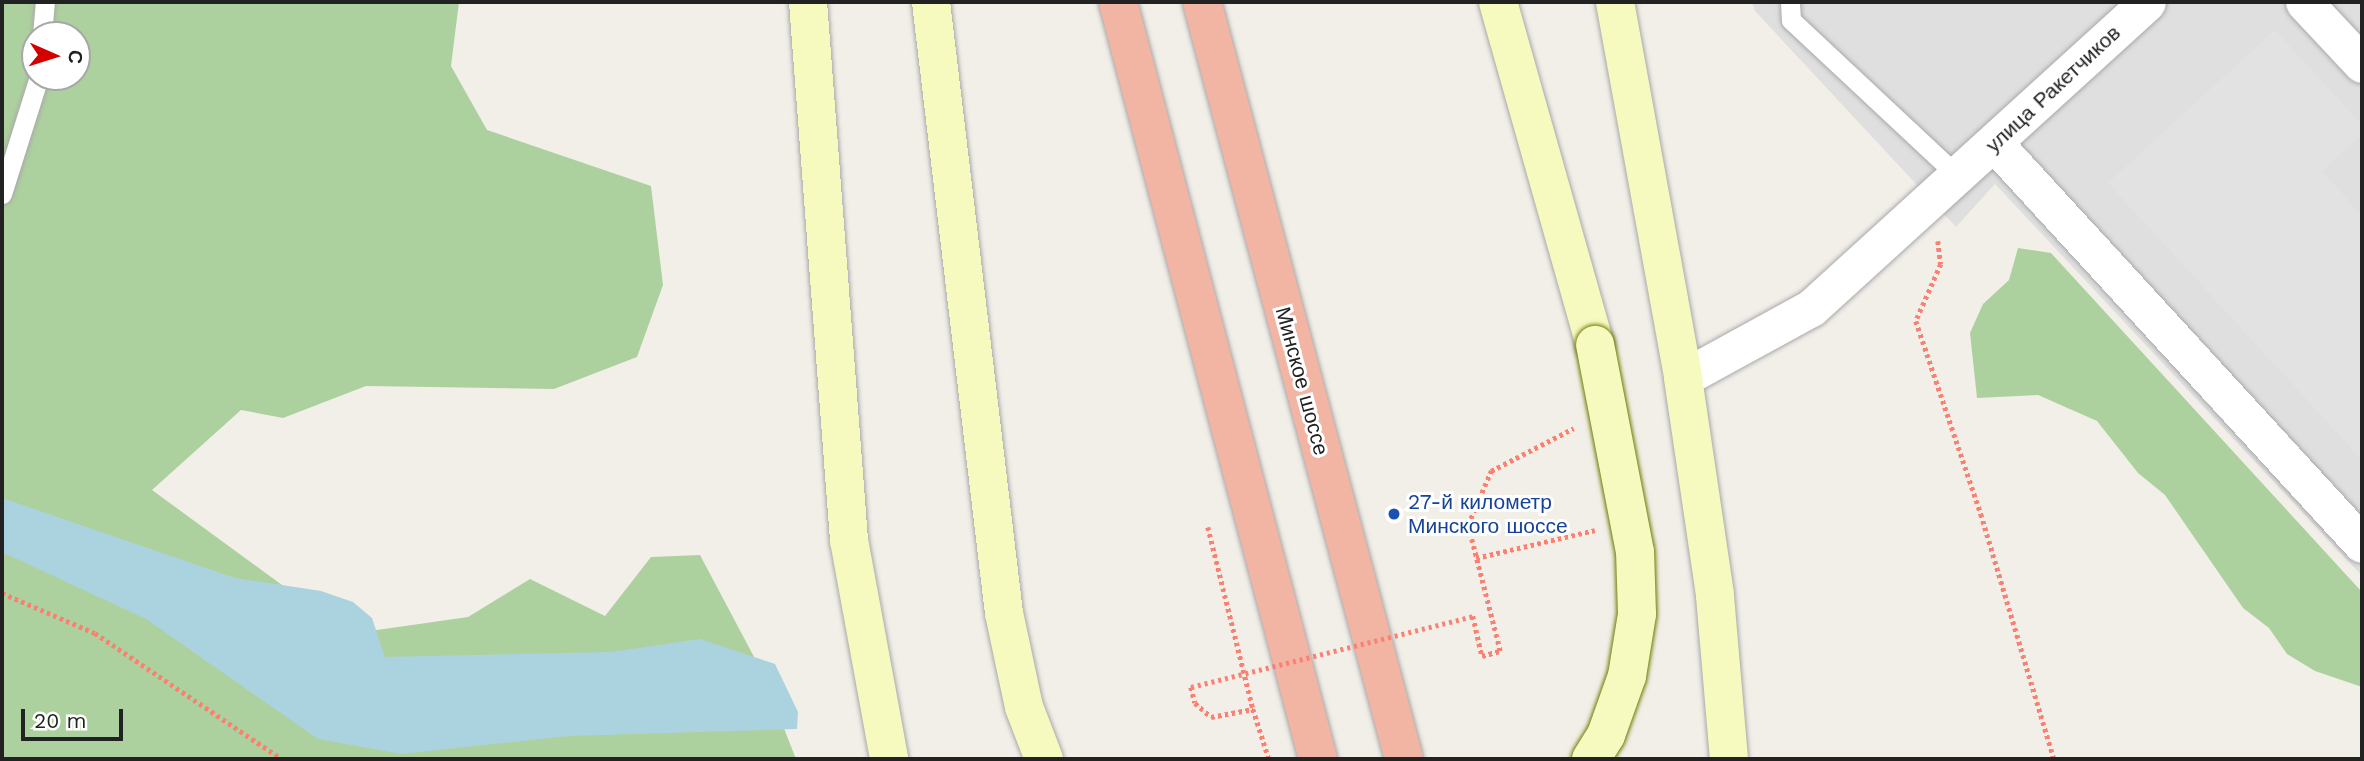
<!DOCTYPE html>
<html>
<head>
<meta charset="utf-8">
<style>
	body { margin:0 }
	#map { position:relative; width:2364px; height:761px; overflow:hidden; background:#f2efe9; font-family:"Work Sans",sans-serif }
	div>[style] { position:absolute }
	.residential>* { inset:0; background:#e0dfdf }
	.forest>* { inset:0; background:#add19e }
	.parking>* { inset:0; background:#e2e2e2 }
	.water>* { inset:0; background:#aad3df }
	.path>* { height:4.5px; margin-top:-2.25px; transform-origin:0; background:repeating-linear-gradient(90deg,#fa8072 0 3.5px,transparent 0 7px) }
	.roads { filter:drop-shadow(0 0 2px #a9a9a9) drop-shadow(0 0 2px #a9a9a9) }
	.service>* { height:19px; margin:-9.5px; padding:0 9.5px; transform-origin:9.5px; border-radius:9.5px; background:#fff }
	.minor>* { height:37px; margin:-18.5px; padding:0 18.5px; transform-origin:18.5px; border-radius:18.5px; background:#fff }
	.secondary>* { height:38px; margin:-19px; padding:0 19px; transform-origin:19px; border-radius:19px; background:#f7fabf }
	.trunk>* { height:38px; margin:-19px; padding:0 19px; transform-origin:19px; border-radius:19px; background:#f2b4a3 }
	.path-bridge>* { height:4.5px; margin-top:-2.25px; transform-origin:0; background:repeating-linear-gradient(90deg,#fa8072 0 3.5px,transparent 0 7px) }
	.bridges { filter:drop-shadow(0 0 2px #707d05) drop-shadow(0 0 2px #707d05) }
	.secondary-bridge>* { height:38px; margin:-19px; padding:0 19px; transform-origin:19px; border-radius:19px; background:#f7fabf }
	.dots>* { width:19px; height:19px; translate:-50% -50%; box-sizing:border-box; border:4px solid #fff; border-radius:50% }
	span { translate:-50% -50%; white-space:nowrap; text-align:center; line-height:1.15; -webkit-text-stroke:6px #fff; paint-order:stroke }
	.street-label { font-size:21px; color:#222 }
	.transit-label { font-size:21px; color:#164399 }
	.left { translate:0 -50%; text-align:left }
	.frame { position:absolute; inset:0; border:4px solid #222; pointer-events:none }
	.north { position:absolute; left:21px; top:21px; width:70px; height:70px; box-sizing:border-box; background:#fff; border:2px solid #a7a7a7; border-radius:50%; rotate:93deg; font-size:19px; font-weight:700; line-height:28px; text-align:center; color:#222 }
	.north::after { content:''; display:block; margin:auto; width:24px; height:32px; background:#d40000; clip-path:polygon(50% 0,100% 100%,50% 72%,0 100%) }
	.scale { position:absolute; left:21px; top:709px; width:102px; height:32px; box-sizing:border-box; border:4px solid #222; border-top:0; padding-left:9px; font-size:21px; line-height:24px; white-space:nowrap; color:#222; -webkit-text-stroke:5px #fff; paint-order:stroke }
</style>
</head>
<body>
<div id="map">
	<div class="residential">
		<div style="clip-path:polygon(1752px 2px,2362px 2px,2362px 576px,1995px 184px,1956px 227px,1755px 11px)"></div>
	</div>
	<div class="forest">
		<div style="clip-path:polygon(evenodd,2px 2px,459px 2px,451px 66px,487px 130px,651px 186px,663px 285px,637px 357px,554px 389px,366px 386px,283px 418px,241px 410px,152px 490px,349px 634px,468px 617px,530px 579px,605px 616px,651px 557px,700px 555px,761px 670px,796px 759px,2px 759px,2px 2px,35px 35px,77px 35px,77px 77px,35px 77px,35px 35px)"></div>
		<div style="clip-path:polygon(2018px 248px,2051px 253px,2362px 592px,2362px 687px,2315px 671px,2287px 654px,2269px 628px,2243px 608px,2165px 495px,2138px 473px,2097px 421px,2038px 395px,1977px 398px,1970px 333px,1983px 304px,2009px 280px)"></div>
	</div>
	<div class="parking">
		<div style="clip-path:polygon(2275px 30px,2362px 125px,2362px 134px,2322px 171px,2362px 216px,2362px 460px,2108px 183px)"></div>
	</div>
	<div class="water">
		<div style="clip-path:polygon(2px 498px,235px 578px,321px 591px,353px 602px,372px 618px,385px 657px,611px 652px,700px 639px,775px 664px,798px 712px,797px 729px,569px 736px,401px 754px,318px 739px,146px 619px,2px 552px)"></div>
	</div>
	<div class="path">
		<div style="left:1938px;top:241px;width:23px;rotate:83deg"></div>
		<div style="left:1941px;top:264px;width:62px;rotate:113.7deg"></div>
		<div style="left:1916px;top:321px;width:204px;rotate:71.4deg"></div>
		<div style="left:1981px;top:514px;width:256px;rotate:73.4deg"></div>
		<div style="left:1208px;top:527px;width:187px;rotate:76.1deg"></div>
		<div style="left:1476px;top:558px;width:122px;rotate:-13.2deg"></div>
		<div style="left:2px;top:593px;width:101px;rotate:23.3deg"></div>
		<div style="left:95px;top:633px;width:225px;rotate:34deg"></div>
		<div style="left:1473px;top:616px;width:41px;rotate:77.3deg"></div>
		<div style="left:1482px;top:656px;width:19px;rotate:-16deg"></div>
		<div style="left:1500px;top:651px;width:130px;rotate:-104.3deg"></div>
		<div style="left:1468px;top:525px;width:59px;rotate:-66.9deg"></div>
		<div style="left:1491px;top:471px;width:93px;rotate:-27.4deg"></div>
		<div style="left:1191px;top:687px;width:16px;rotate:76deg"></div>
		<div style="left:1195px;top:703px;width:21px;rotate:41deg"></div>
		<div style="left:1211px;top:717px;width:43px;rotate:-10.8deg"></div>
		<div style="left:1253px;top:709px;width:52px;rotate:72.3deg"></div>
		<div style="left:728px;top:759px;width:75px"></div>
	</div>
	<div class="roads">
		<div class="service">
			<div style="left:1790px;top:2px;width:18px;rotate:87deg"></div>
			<div style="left:1791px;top:20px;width:230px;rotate:43.1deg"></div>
			<div style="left:42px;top:35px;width:33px;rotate:-85deg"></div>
			<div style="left:2px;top:194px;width:123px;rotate:-72.5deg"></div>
		</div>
		<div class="minor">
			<div style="left:2304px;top:2px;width:85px;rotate:46.9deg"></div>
			<div style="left:1994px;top:143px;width:544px;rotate:47.46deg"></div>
			<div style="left:1683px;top:378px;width:146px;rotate:-28.7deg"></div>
			<div style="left:1811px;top:308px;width:454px;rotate:-42.3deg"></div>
		</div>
		<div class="secondary">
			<div style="left:808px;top:2px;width:540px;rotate:85.64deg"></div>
			<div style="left:849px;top:540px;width:223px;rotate:79.6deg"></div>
			<div style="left:931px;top:2px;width:615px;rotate:83.19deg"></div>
			<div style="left:1004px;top:613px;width:96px;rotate:78deg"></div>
			<div style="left:1024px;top:707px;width:56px;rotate:69deg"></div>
			<div style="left:1498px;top:2px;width:356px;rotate:74.2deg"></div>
			<div style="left:1615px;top:2px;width:382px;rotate:79.7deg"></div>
			<div style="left:1683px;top:378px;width:220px;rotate:81.6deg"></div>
			<div style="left:1715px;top:596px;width:164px;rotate:85.1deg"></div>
		</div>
		<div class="trunk">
			<div style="left:1118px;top:2px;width:783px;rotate:75.2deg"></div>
			<div style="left:1202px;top:2px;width:783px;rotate:75.06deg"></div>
		</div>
	</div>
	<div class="path-bridge">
		<div style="left:1191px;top:687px;width:291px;rotate:-14.1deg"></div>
	</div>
	<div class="bridges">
		<div class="secondary-bridge">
			<div style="left:1591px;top:759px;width:28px;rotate:-58deg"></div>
			<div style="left:1606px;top:735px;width:63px;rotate:-70.4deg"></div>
			<div style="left:1627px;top:676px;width:63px;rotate:-80.8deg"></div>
			<div style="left:1637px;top:614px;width:62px;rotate:-91.8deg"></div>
			<div style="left:1635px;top:552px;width:211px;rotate:-100.9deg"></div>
		</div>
	</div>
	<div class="dots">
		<div style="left:1394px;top:514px;background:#1a4fb4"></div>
	</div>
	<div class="street-label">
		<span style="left:2053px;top:89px;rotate:-43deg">улица Ракетчиков</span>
		<span style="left:1302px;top:381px;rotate:75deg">Минское шоссе</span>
	</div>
	<div class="transit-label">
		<span class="left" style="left:1408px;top:514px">27-й километр<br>Минского шоссе</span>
	</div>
	<div class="frame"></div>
	<div class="north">С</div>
	<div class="scale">20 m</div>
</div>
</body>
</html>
